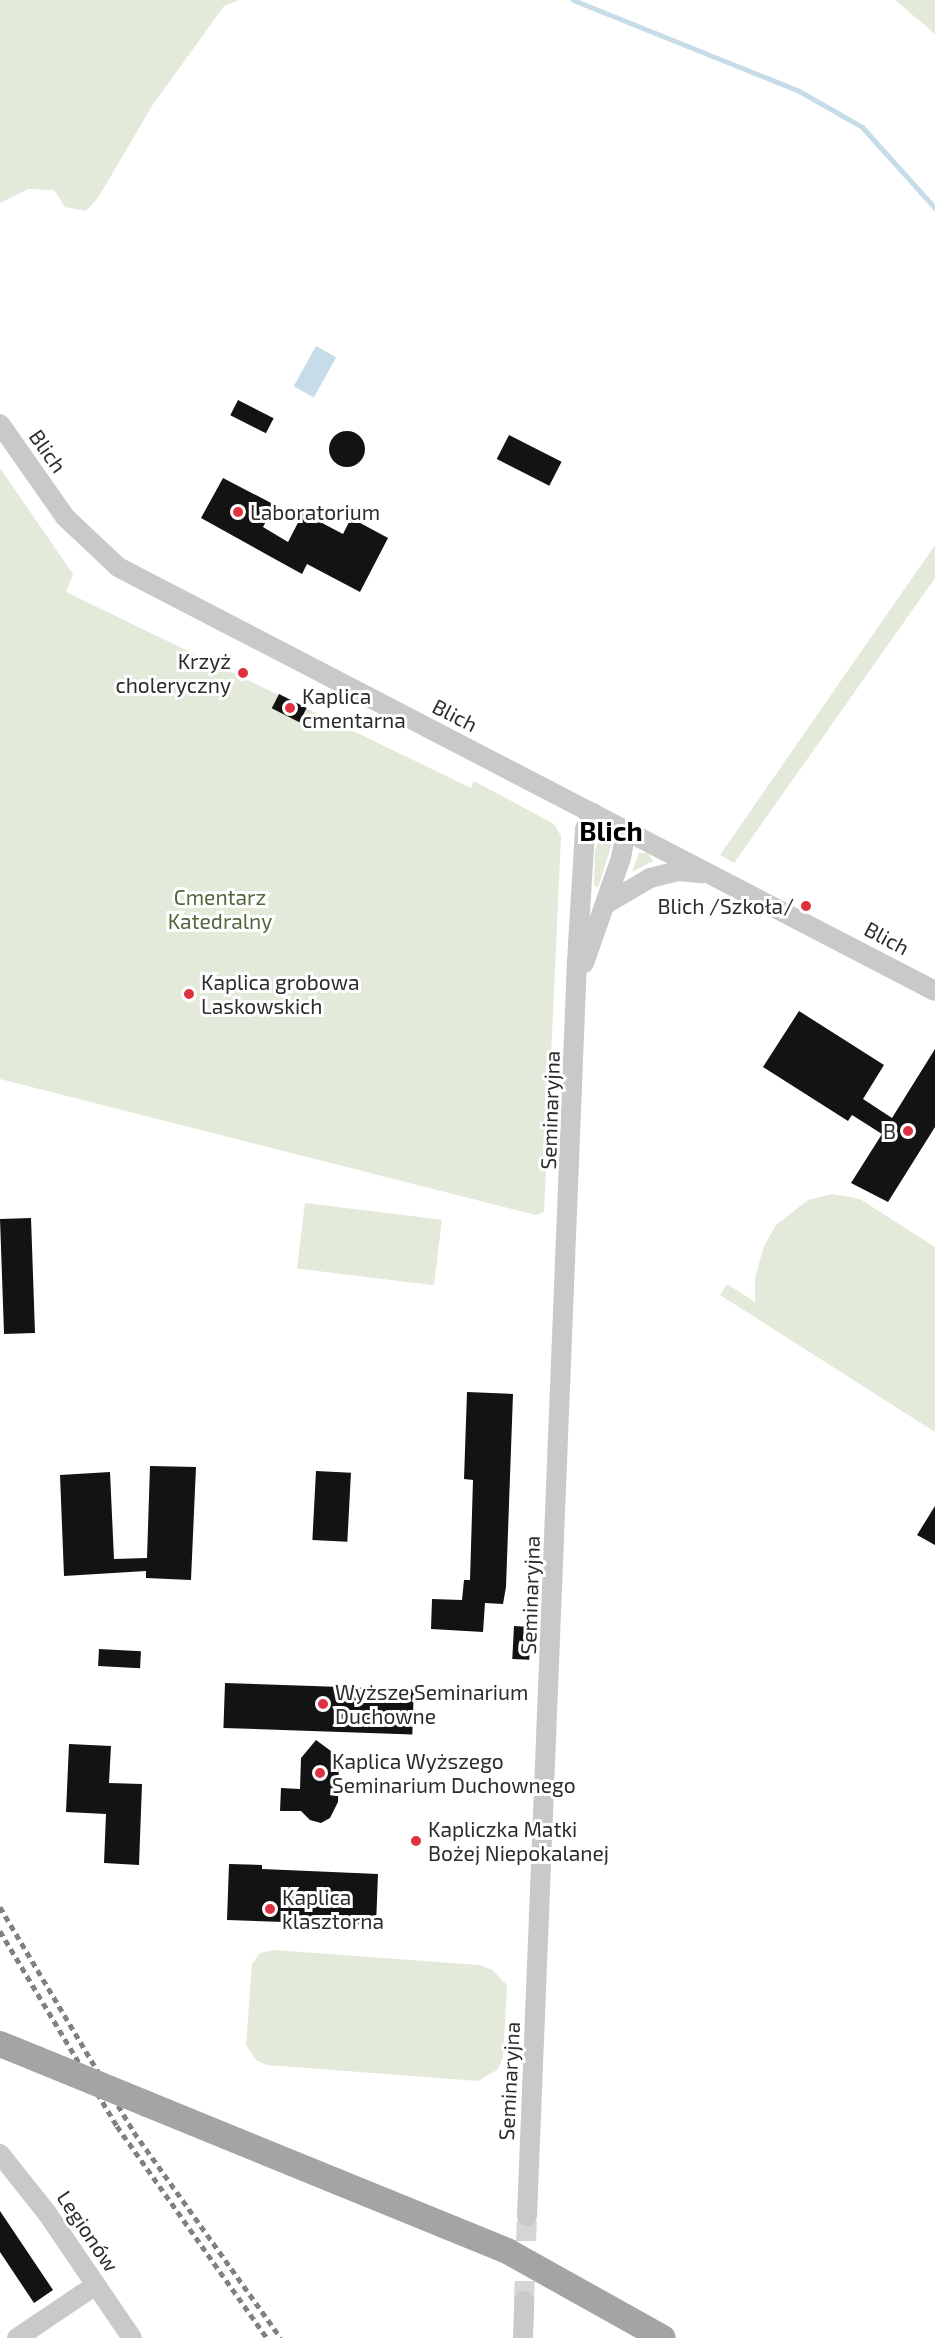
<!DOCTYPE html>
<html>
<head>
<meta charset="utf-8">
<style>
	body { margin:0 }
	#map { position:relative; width:935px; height:2338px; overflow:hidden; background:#fff; font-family:"Exo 2",sans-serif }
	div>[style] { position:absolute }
	.green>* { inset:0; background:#e3eada; transform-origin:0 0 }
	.water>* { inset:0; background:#c6dce9; transform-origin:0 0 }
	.stream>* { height:5px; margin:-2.5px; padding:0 2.5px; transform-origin:2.5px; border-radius:2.5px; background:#c6dce9 }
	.building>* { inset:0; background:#131313; transform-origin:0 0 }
	.round { border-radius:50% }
	.minor-tunnel>* { height:20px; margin-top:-10px; transform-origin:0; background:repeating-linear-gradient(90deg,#d5d5d5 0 20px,transparent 0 30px) }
	.minor>* { height:20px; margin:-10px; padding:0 10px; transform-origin:10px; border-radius:10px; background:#c9c9c9 }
	.major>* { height:26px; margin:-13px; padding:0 13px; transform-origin:13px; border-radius:13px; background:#a4a4a4 }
	.rail>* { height:4.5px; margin-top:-2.25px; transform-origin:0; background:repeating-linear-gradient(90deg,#818181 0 6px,transparent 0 10.5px) }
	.major-bridge>* { height:26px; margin:-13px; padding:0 13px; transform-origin:13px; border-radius:13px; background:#a4a4a4 }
	.dots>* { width:16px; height:16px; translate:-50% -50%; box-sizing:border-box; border:3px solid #fff; border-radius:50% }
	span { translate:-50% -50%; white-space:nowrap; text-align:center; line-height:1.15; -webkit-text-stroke:6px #fff; paint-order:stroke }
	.street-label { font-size:21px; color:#2c2c2c }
	.poi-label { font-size:21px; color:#2c2c2c }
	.left { translate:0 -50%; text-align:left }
	.right { translate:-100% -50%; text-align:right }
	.park-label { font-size:21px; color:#50663b }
	.district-label { font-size:27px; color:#000; font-weight:700 }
</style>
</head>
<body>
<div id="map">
	<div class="green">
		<div style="clip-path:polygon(0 0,240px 0,224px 6px,152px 106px,98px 198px,86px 211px,65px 207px,54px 190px,28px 189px,0 203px)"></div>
		<div style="clip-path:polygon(895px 0,935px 0,935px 34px)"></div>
		<div style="clip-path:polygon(0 468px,73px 574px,66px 592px,471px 788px,474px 781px,554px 824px,561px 836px,544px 1212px,536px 1215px,0 1079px)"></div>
		<div style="clip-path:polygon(935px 545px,935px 578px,734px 863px,720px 855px)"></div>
		<div style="clip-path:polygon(603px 833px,608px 833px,613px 840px,598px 888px,594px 885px,595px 850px)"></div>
		<div style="clip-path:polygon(639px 853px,648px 853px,653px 861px,632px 872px)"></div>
		<div style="clip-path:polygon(832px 1194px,860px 1199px,935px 1247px,935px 1432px,720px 1295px,727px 1284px,755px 1302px,755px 1278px,764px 1246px,776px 1225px,808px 1200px)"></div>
		<div style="left:305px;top:1203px;width:138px;height:66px;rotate:7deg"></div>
		<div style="clip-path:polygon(274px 1950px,479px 1965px,492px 1970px,507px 1985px,503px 2058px,497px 2070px,478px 2081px,267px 2065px,256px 2060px,246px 2045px,252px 1964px,260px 1953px)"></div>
	</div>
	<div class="water">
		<div style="left:316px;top:346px;width:23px;height:46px;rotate:29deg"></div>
	</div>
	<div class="stream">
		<div style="left:573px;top:0;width:244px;rotate:21.9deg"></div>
		<div style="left:799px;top:91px;width:73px;rotate:29.7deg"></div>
		<div style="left:862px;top:127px;width:109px;rotate:48deg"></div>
	</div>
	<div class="building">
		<div style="left:238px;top:400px;width:40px;height:17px;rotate:27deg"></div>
		<div class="round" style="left:329px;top:431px;width:36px;height:36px"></div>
		<div style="left:509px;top:435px;width:59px;height:27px;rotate:27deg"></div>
		<div style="clip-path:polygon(223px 478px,275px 505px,263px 527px,288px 542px,303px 513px,343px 534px,351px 518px,388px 538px,360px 592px,307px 564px,302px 574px,201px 518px)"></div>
		<div style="left:279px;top:694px;width:31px;height:16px;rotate:27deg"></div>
		<div style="clip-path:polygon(799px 1011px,884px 1065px,863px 1099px,892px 1118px,935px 1049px,935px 1127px,888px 1202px,851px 1183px,882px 1134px,852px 1115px,848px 1121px,763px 1067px)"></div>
		<div style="left:31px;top:1218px;width:115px;height:31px;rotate:88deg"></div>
		<div style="clip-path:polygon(467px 1392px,513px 1394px,506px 1587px,503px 1604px,485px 1603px,483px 1632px,431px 1629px,432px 1599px,462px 1600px,464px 1580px,470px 1580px,473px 1480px,464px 1479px)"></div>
		<div style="clip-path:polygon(150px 1466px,196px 1467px,191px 1580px,146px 1578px,146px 1571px,64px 1576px,60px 1475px,110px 1472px,114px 1559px,147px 1558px)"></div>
		<div style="left:316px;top:1471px;width:35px;height:69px;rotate:3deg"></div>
		<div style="clip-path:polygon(935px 1506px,935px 1545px,917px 1535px)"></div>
		<div style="left:514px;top:1626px;width:17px;height:33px;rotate:3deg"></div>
		<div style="left:99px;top:1649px;width:42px;height:17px;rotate:3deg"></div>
		<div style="left:225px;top:1683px;width:189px;height:45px;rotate:2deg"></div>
		<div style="clip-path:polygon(316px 1740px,339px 1757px,338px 1802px,330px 1818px,321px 1823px,310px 1820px,301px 1811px,280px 1811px,281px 1788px,300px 1789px,301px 1758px)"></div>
		<div style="clip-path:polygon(69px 1744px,111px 1746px,109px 1783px,142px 1784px,139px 1865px,104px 1863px,106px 1814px,66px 1812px)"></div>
		<div style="clip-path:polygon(229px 1864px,262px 1865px,262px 1869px,378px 1874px,376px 1925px,227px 1920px)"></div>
		<div style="clip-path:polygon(0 2211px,53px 2290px,34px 2303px,0 2252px)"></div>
	</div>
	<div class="minor-tunnel">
		<div style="left:524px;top:2301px;width:85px;rotate:-88deg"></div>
	</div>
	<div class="minor">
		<div style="left:0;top:424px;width:113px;rotate:55deg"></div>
		<div style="left:65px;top:517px;width:73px;rotate:43.3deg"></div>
		<div style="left:118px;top:567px;width:920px;rotate:27.43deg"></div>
		<div style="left:606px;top:904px;width:51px;rotate:-30.6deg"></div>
		<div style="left:650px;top:878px;width:29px;rotate:-14deg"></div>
		<div style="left:678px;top:871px;width:25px;rotate:5deg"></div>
		<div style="left:584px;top:963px;width:111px;rotate:-70.6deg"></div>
		<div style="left:621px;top:858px;width:28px;rotate:-80deg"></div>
		<div style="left:0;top:2154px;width:75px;rotate:51.5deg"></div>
		<div style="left:47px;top:2213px;width:151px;rotate:55.8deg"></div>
		<div style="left:527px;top:2216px;width:1256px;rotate:-87.72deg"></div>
		<div style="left:577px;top:961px;width:132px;rotate:-86.5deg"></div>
		<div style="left:585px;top:829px;width:18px;rotate:-63deg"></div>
		<div style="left:17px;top:2338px;width:95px;rotate:-33.9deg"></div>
		<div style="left:523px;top:2338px;width:37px;rotate:-88deg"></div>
	</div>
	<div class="major">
		<div style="left:0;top:2044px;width:40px;rotate:22deg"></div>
		<div style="left:147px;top:2104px;width:391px;rotate:22.2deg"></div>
		<div style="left:509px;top:2252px;width:176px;rotate:29.2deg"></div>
	</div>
	<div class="rail">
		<div style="left:0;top:1907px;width:262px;rotate:59.2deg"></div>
		<div style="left:134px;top:2132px;width:253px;rotate:54.5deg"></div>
		<div style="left:0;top:1931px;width:227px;rotate:59deg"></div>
		<div style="left:117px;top:2126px;width:260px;rotate:54.7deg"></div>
	</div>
	<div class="major-bridge">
		<div style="left:37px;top:2059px;width:119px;rotate:22.2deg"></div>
	</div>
	<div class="dots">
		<div style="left:238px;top:512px;background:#df3241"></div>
		<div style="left:243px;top:673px;background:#df3241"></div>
		<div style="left:290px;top:708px;background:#df3241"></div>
		<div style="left:806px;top:906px;background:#df3241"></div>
		<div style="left:189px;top:994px;background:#df3241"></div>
		<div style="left:908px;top:1131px;background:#df3241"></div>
		<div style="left:323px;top:1704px;background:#df3241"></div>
		<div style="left:320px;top:1773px;background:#df3241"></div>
		<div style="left:416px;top:1841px;background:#df3241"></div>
		<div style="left:270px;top:1909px;background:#df3241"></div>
	</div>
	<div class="street-label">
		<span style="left:48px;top:451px;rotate:55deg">Blich</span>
		<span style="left:455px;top:715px;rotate:27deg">Blich</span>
		<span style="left:887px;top:938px;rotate:28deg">Blich</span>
		<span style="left:550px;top:1110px;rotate:-88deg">Seminaryjna</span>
		<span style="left:530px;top:1595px;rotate:-88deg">Seminaryjna</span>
		<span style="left:509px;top:2081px;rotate:-87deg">Seminaryjna</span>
		<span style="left:88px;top:2231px;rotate:56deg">Legionów</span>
	</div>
	<div class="poi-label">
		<span class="left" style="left:250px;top:512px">Laboratorium</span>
		<span class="right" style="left:231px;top:673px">Krzyż<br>choleryczny</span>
		<span class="left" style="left:302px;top:708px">Kaplica<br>cmentarna</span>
		<span class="right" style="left:794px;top:906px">Blich /Szkoła/</span>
		<span class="left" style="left:201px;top:994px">Kaplica grobowa<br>Laskowskich</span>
		<span class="right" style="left:896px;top:1131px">B</span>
		<span class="left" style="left:335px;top:1704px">Wyższe Seminarium<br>Duchowne</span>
		<span class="left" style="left:332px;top:1773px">Kaplica Wyższego<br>Seminarium Duchownego</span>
		<span class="left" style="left:428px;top:1841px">Kapliczka Matki<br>Bożej Niepokalanej</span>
		<span class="left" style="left:282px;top:1909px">Kaplica<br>klasztorna</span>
	</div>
	<div class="park-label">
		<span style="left:220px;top:909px">Cmentarz<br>Katedralny</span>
	</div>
	<div class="district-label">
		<span style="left:611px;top:831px">Blich</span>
	</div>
</div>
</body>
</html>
